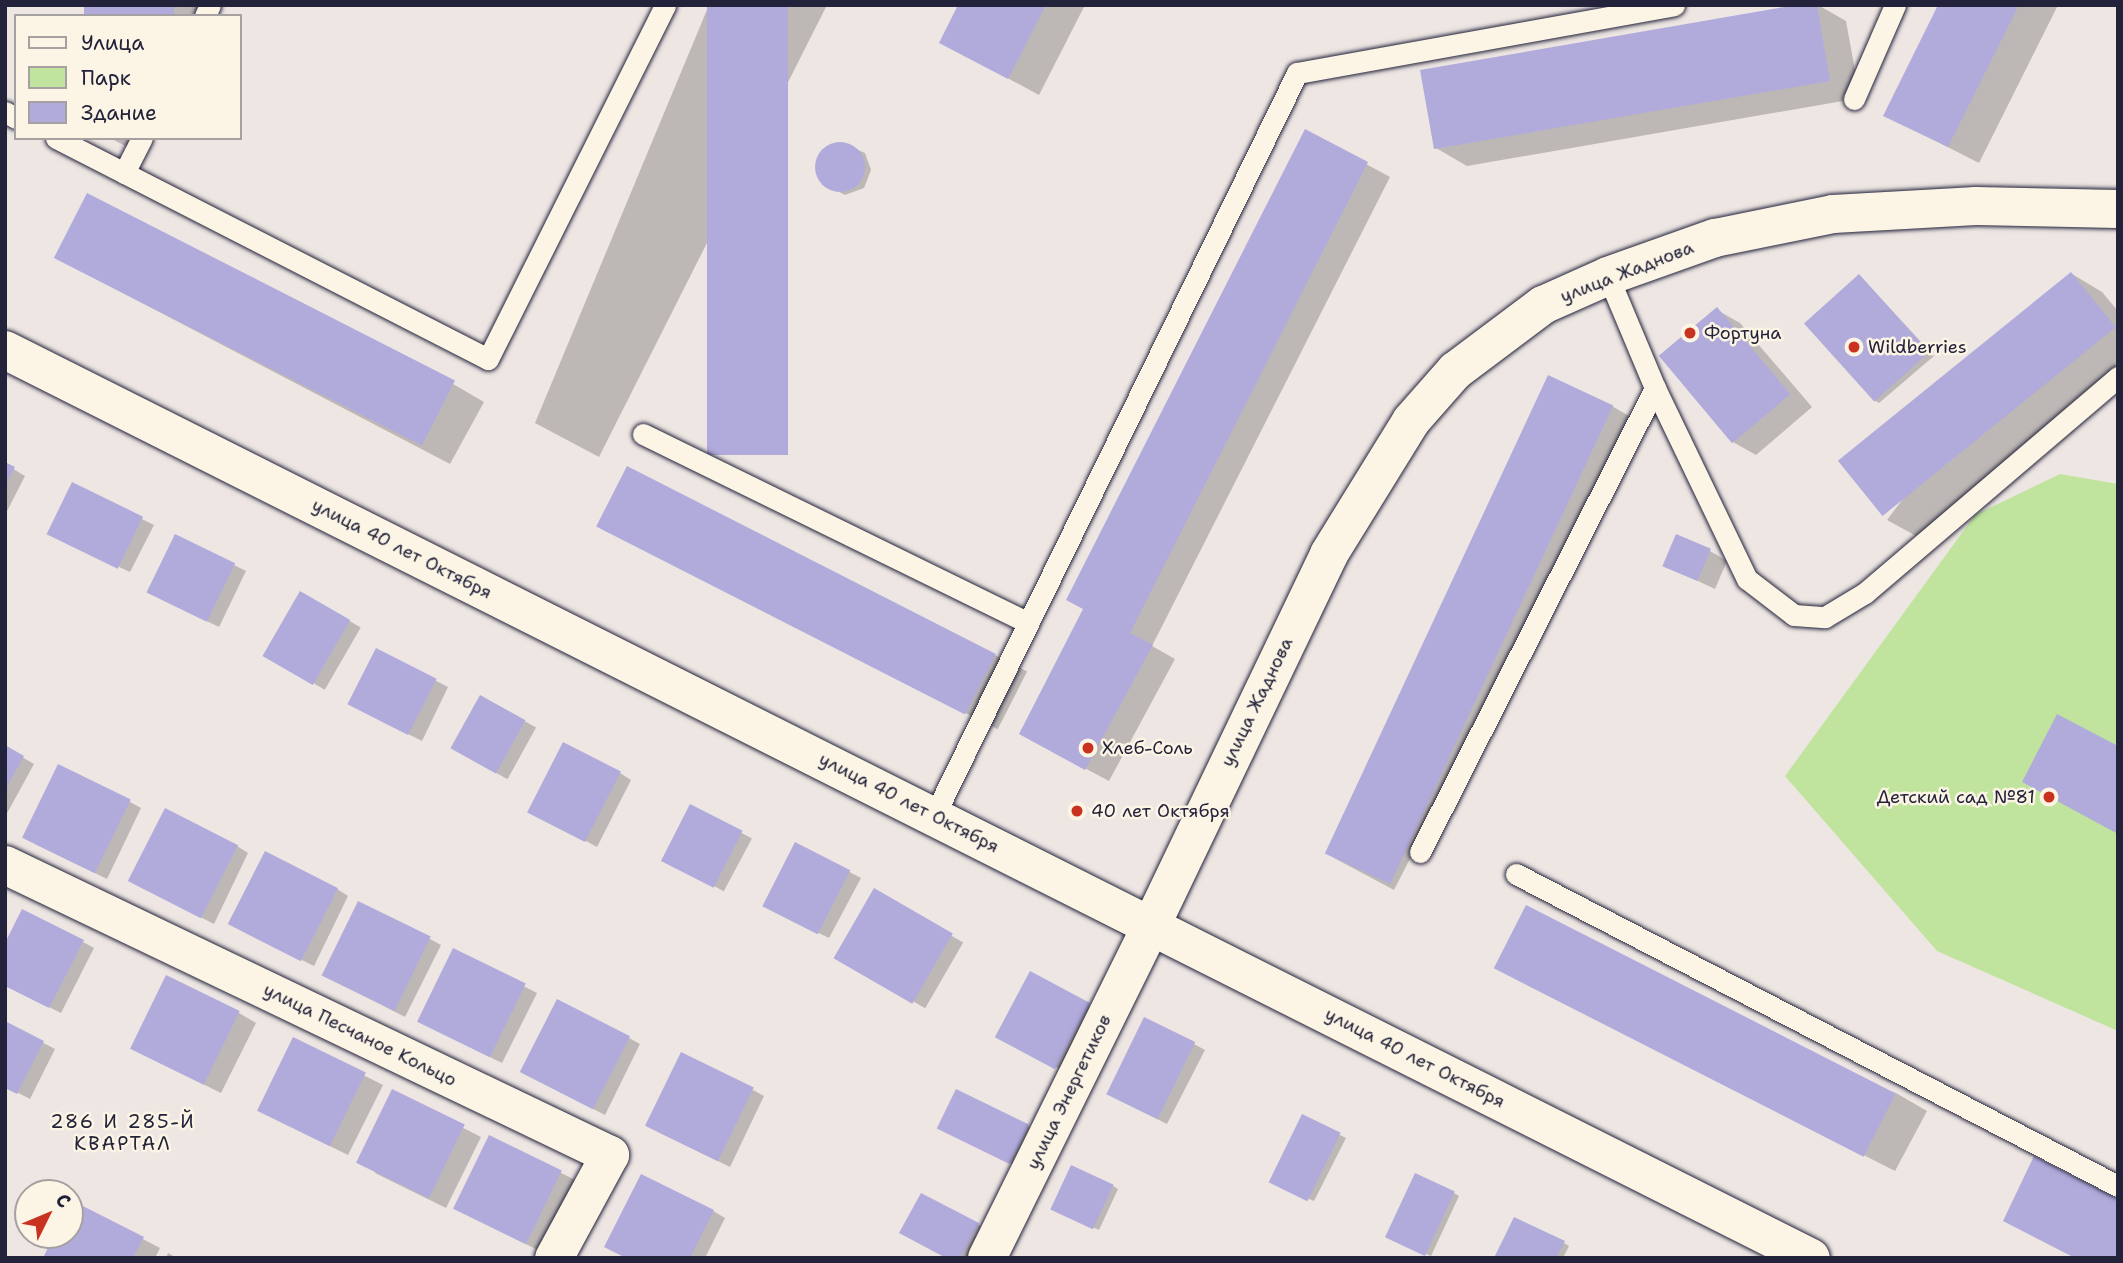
<!DOCTYPE html>
<html>
<head>
<meta charset="utf-8">
<style>
	body { margin:0 }
	#map { position:relative; width:2123px; height:1263px; overflow:hidden; background:#ede6e3; font-family:"Shantell Sans",sans-serif }
	div>[style] { position:absolute }
	.green>* { inset:0; background:#c0e49e }
	.shadow>* { inset:0; background:#0003; transform-origin:0 0 }
	.building>* { inset:0; background:#b1abdc; transform-origin:0 0 }
	.round { border-radius:50% }
	.roads { filter:drop-shadow(0 0 2px #22223b) drop-shadow(0 0 2px #22223b) }
	.service>* { height:21px; margin:-10.5px; padding:0 10.5px; transform-origin:10.5px; border-radius:10.5px; background:#fcf5e5 }
	.minor>* { height:38px; margin:-19px; padding:0 19px; transform-origin:19px; border-radius:19px; background:#fcf5e5 }
	.dots>* { width:19px; height:19px; translate:-50% -50%; box-sizing:border-box; border:4px solid #fcf5e5; border-radius:50% }
	span { translate:-50% -50%; white-space:nowrap; text-align:center; line-height:1.15; -webkit-text-stroke:5px #fcf5e5; paint-order:stroke }
	.street-label { font-size:18px; color:#22223b }
	.poi-label { font-size:18px; color:#22223b }
	.left { translate:0 -50%; text-align:left }
	.right { translate:-100% -50%; text-align:right }
	.neighbourhood-label { font-size:19px; color:#22223b; letter-spacing:2px }
	.frame { position:absolute; inset:0; border:7px solid #22223b; pointer-events:none }
	.legend { position:absolute; left:14px; top:14px; width:228px; height:126px; box-sizing:border-box; background:#fcf5e5; border:2px solid #a5a1a1; margin:0; padding:9px 12px; list-style:none; font-size:21px; color:#22223b }
	.legend li { display:flex; align-items:center; gap:14px; height:35px }
	.legend b { width:35px; border:2px solid #a5a1a1 }
	.north { position:absolute; left:14px; top:1179px; width:70px; height:70px; box-sizing:border-box; background:#fcf5e5; border:2px solid #a5a1a1; border-radius:50%; rotate:47deg; font-size:19px; font-weight:700; line-height:28px; text-align:center; color:#22223b }
	.north::after { content:''; display:block; margin:auto; width:24px; height:32px; background:#c8321e; clip-path:polygon(50% 0,100% 100%,50% 72%,0 100%) }
</style>
</head>
<body>
<div id="map">
	<div class="green">
		<div style="clip-path:polygon(2060px 474px,2118px 484px,2118px 1031px,1937px 951px,1785px 776px,1975px 515px)"></div>
	</div>
	<div class="shadow">
		<div style="left:86px;top:5px;width:127px;height:12px"></div>
		<div style="clip-path:polygon(709px 5px,827px 5px,599px 457px,535px 423px)"></div>
		<div style="clip-path:polygon(960px 5px,1085px 5px,1039px 95px,941px 42px)"></div>
		<div style="clip-path:polygon(1806px 5px,1818px 5px,1846px 21px,1860px 98px,1467px 166px,1436px 148px)"></div>
		<div style="clip-path:polygon(1940px 5px,2058px 5px,1979px 163px,1885px 115px)"></div>
		<div style="clip-path:polygon(1305px 131px,1390px 177px,1152px 646px,1175px 659px,1109px 781px,1043px 746px,1085px 609px)"></div>
		<div style="clip-path:polygon(110px 138px,146px 138px,139px 153px)"></div>
		<div style="clip-path:polygon(842px 143px,865px 153px,871px 170px,864px 188px,845px 195px,822px 183px,816px 167px,824px 149px)"></div>
		<div style="clip-path:polygon(54px 257px,453px 384px,484px 402px,450px 464px)"></div>
		<div style="clip-path:polygon(2072px 274px,2102px 292px,2118px 311px,2118px 369px,1918px 537px,1887px 520px)"></div>
		<div style="clip-path:polygon(1860px 276px,1934px 356px,1879px 403px,1874px 400px)"></div>
		<div style="clip-path:polygon(1717px 310px,1740px 323px,1812px 407px,1756px 455px,1733px 442px)"></div>
		<div style="clip-path:polygon(1612px 406px,1634px 419px,1394px 890px,1334px 858px)"></div>
		<div style="clip-path:polygon(5px 464px,25px 476px,5px 515px)"></div>
		<div style="left:628px;top:468px;width:448px;height:65px;rotate:27deg"></div>
		<div style="clip-path:polygon(73px 485px,154px 525px,130px 572px,61px 540px)"></div>
		<div style="clip-path:polygon(1710px 551px,1727px 561px,1715px 589px,1664px 565px)"></div>
		<div style="clip-path:polygon(234px 565px,246px 571px,219px 627px,161px 599px)"></div>
		<div style="left:301px;top:593px;width:69px;height:72px;rotate:30deg"></div>
		<div style="clip-path:polygon(377px 650px,448px 687px,422px 741px,362px 711px)"></div>
		<div style="left:481px;top:697px;width:63px;height:59px;rotate:29deg"></div>
		<div style="clip-path:polygon(5px 747px,34px 764px,5px 817px)"></div>
		<div style="clip-path:polygon(620px 773px,631px 780px,597px 847px,541px 817px)"></div>
		<div style="clip-path:polygon(130px 802px,141px 808px,107px 879px,35px 844px)"></div>
		<div style="left:691px;top:806px;width:69px;height:60px;rotate:28deg"></div>
		<div style="clip-path:polygon(795px 844px,861px 878px,829px 938px,775px 912px)"></div>
		<div style="clip-path:polygon(237px 846px,248px 853px,214px 924px,143px 888px)"></div>
		<div style="clip-path:polygon(337px 889px,348px 896px,314px 966px,242px 931px)"></div>
		<div style="left:874px;top:891px;width:103px;height:76px;rotate:30deg"></div>
		<div style="clip-path:polygon(430px 939px,441px 945px,405px 1017px,335px 981px)"></div>
		<div style="clip-path:polygon(83px 942px,94px 948px,61px 1013px,5px 985px)"></div>
		<div style="clip-path:polygon(454px 951px,537px 993px,502px 1063px,431px 1028px)"></div>
		<div style="clip-path:polygon(1495px 968px,1896px 1093px,1927px 1111px,1895px 1171px)"></div>
		<div style="clip-path:polygon(1031px 973px,1100px 1012px,1070px 1074px,1010px 1044px)"></div>
		<div style="clip-path:polygon(239px 1013px,256px 1023px,221px 1093px,150px 1058px)"></div>
		<div style="clip-path:polygon(5px 1023px,55px 1049px,30px 1099px,5px 1086px)"></div>
		<div style="clip-path:polygon(629px 1038px,640px 1044px,605px 1115px,535px 1079px)"></div>
		<div style="clip-path:polygon(294px 1040px,383px 1085px,348px 1155px,277px 1120px)"></div>
		<div style="clip-path:polygon(1194px 1044px,1205px 1050px,1167px 1124px,1119px 1100px)"></div>
		<div style="clip-path:polygon(753px 1090px,764px 1096px,730px 1167px,658px 1132px)"></div>
		<div style="clip-path:polygon(393px 1092px,481px 1137px,446px 1208px,375px 1173px)"></div>
		<div style="clip-path:polygon(1302px 1117px,1346px 1138px,1314px 1201px,1275px 1184px)"></div>
		<div style="clip-path:polygon(1028px 1126px,1033px 1129px,1014px 1165px,943px 1130px)"></div>
		<div style="clip-path:polygon(490px 1137px,579px 1182px,544px 1253px,473px 1218px)"></div>
		<div style="clip-path:polygon(1113px 1186px,1118px 1189px,1099px 1230px,1058px 1211px)"></div>
		<div style="clip-path:polygon(1454px 1193px,1459px 1196px,1431px 1256px,1392px 1239px)"></div>
		<div style="clip-path:polygon(921px 1195px,983px 1227px,967px 1258px,949px 1258px)"></div>
		<div style="clip-path:polygon(72px 1202px,160px 1248px,155px 1258px,45px 1258px,56px 1235px,70px 1235px)"></div>
		<div style="clip-path:polygon(713px 1211px,725px 1218px,705px 1258px,627px 1258px)"></div>
		<div style="clip-path:polygon(1564px 1243px,1569px 1246px,1563px 1258px,1496px 1258px)"></div>
		<div style="clip-path:polygon(168px 1253px,177px 1258px,166px 1258px)"></div>
	</div>
	<div class="building">
		<div style="left:84px;top:5px;width:90px;height:12px"></div>
		<div style="left:707px;top:5px;width:81px;height:450px"></div>
		<div style="clip-path:polygon(958px 5px,1046px 5px,1008px 79px,939px 43px)"></div>
		<div style="clip-path:polygon(1796px 5px,1817px 5px,1830px 81px,1434px 149px,1420px 70px)"></div>
		<div style="clip-path:polygon(1938px 5px,2019px 5px,1948px 147px,1883px 116px)"></div>
		<div style="clip-path:polygon(1305px 129px,1368px 162px,1130px 633px,1153px 645px,1085px 770px,1019px 734px,1083px 609px,1066px 600px)"></div>
		<div class="round" style="left:815px;top:142px;width:50px;height:50px"></div>
		<div style="left:87px;top:193px;width:413px;height:73px;rotate:27deg"></div>
		<div style="left:2071px;top:272px;width:71px;height:300px;rotate:51deg"></div>
		<div style="left:1859px;top:274px;width:105px;height:74px;rotate:48deg"></div>
		<div style="left:1717px;top:307px;width:114px;height:76px;rotate:50deg"></div>
		<div style="left:1548px;top:375px;width:72px;height:528px;rotate:25deg"></div>
		<div style="clip-path:polygon(5px 462px,15px 467px,5px 486px)"></div>
		<div style="left:627px;top:466px;width:414px;height:68px;rotate:27deg"></div>
		<div style="left:72px;top:482px;width:79px;height:58px;rotate:26deg"></div>
		<div style="left:175px;top:534px;width:67px;height:65px;rotate:26deg"></div>
		<div style="left:1676px;top:534px;width:38px;height:35px;rotate:23deg"></div>
		<div style="left:300px;top:591px;width:58px;height:75px;rotate:30deg"></div>
		<div style="left:376px;top:648px;width:68px;height:63px;rotate:27deg"></div>
		<div style="left:480px;top:695px;width:52px;height:61px;rotate:29deg"></div>
		<div style="clip-path:polygon(2057px 714px,2118px 746px,2118px 834px,2022px 782px)"></div>
		<div style="left:563px;top:742px;width:65px;height:79px;rotate:27deg"></div>
		<div style="clip-path:polygon(5px 745px,24px 756px,5px 790px)"></div>
		<div style="left:58px;top:764px;width:81px;height:82px;rotate:26deg"></div>
		<div style="left:690px;top:804px;width:59px;height:64px;rotate:27deg"></div>
		<div style="left:165px;top:808px;width:82px;height:82px;rotate:27deg"></div>
		<div style="left:795px;top:842px;width:62px;height:72px;rotate:27deg"></div>
		<div style="left:265px;top:851px;width:82px;height:82px;rotate:27deg"></div>
		<div style="left:874px;top:888px;width:91px;height:81px;rotate:30deg"></div>
		<div style="left:358px;top:901px;width:81px;height:83px;rotate:26deg"></div>
		<div style="left:1526px;top:905px;width:415px;height:71px;rotate:27deg"></div>
		<div style="clip-path:polygon(22px 909px,84px 940px,49px 1008px,5px 986px,5px 943px)"></div>
		<div style="left:453px;top:948px;width:81px;height:82px;rotate:26deg"></div>
		<div style="left:1030px;top:971px;width:68px;height:75px;rotate:28deg"></div>
		<div style="left:166px;top:975px;width:82px;height:82px;rotate:26deg"></div>
		<div style="left:557px;top:999px;width:82px;height:82px;rotate:27deg"></div>
		<div style="left:1144px;top:1017px;width:57px;height:86px;rotate:26deg"></div>
		<div style="clip-path:polygon(5px 1021px,44px 1041px,17px 1094px,5px 1088px)"></div>
		<div style="left:293px;top:1037px;width:81px;height:82px;rotate:26deg"></div>
		<div style="left:681px;top:1052px;width:81px;height:82px;rotate:26deg"></div>
		<div style="left:392px;top:1089px;width:81px;height:82px;rotate:26deg"></div>
		<div style="left:956px;top:1089px;width:81px;height:44px;rotate:26deg"></div>
		<div style="left:1302px;top:1114px;width:43px;height:76px;rotate:26deg"></div>
		<div style="left:489px;top:1135px;width:81px;height:82px;rotate:26deg"></div>
		<div style="clip-path:polygon(2034px 1156px,2118px 1199px,2118px 1258px,2075px 1258px,2003px 1221px)"></div>
		<div style="left:1071px;top:1165px;width:47px;height:49px;rotate:25deg"></div>
		<div style="left:1415px;top:1173px;width:44px;height:71px;rotate:25deg"></div>
		<div style="clip-path:polygon(641px 1174px,714px 1210px,690px 1258px,626px 1258px,604px 1247px)"></div>
		<div style="clip-path:polygon(921px 1193px,979px 1223px,960px 1258px,946px 1258px,899px 1233px)"></div>
		<div style="clip-path:polygon(71px 1200px,144px 1237px,133px 1258px,43px 1258px,54px 1235px,70px 1235px)"></div>
		<div style="clip-path:polygon(1514px 1217px,1565px 1241px,1556px 1258px,1494px 1258px)"></div>
	</div>
	<div class="roads">
		<div class="service">
			<div style="left:205px;top:16px;width:12px;rotate:-66deg"></div>
			<div style="left:1854px;top:99px;width:103px;rotate:-66.4deg"></div>
			<div style="left:5px;top:112px;width:13px;rotate:29deg"></div>
			<div style="left:56px;top:138px;width:485px;rotate:27.1deg"></div>
			<div style="left:488px;top:359px;width:396px;rotate:-63.4deg"></div>
			<div style="left:124px;top:173px;width:39px;rotate:-63deg"></div>
			<div style="left:1655px;top:388px;width:212px;rotate:64.3deg"></div>
			<div style="left:1747px;top:579px;width:59px;rotate:37.5deg"></div>
			<div style="left:1794px;top:615px;width:31px;rotate:4deg"></div>
			<div style="left:1825px;top:617px;width:47px;rotate:-31deg"></div>
			<div style="left:1865px;top:593px;width:333px;rotate:-40.5deg"></div>
			<div style="left:643px;top:434px;width:429px;rotate:26.1deg"></div>
			<div style="left:934px;top:816px;width:827px;rotate:-63.96deg"></div>
			<div style="left:1297px;top:73px;width:383px;rotate:-10.2deg"></div>
			<div style="left:1420px;top:852px;width:520px;rotate:-63.14deg"></div>
			<div style="left:1655px;top:388px;width:121px;rotate:-112.8deg"></div>
			<div style="left:1516px;top:874px;width:678px;rotate:27.4deg"></div>
		</div>
		<div class="minor">
			<div style="left:5px;top:350px;width:2021px;rotate:26.69deg"></div>
			<div style="left:5px;top:865px;width:671px;rotate:25.61deg"></div>
			<div style="left:610px;top:1155px;width:117px;rotate:118.5deg"></div>
			<div style="left:987px;top:1258px;width:370px;rotate:-63.7deg"></div>
			<div style="left:1151px;top:926px;width:412px;rotate:-64.4deg"></div>
			<div style="left:1329px;top:554px;width:156px;rotate:-58.3deg"></div>
			<div style="left:1411px;top:421px;width:67px;rotate:-48.7deg"></div>
			<div style="left:1455px;top:371px;width:110px;rotate:-36.9deg"></div>
			<div style="left:1543px;top:305px;width:71px;rotate:-24deg"></div>
			<div style="left:1608px;top:276px;width:114px;rotate:-19.6deg"></div>
			<div style="left:1715px;top:238px;width:120px;rotate:-11.5deg"></div>
			<div style="left:1833px;top:214px;width:143px;rotate:-3.2deg"></div>
			<div style="left:1976px;top:206px;width:142px;rotate:1.2deg"></div>
		</div>
	</div>
	<div class="dots">
		<div style="left:1690px;top:333px;background:#c8321e"></div>
		<div style="left:1854px;top:347px;background:#c8321e"></div>
		<div style="left:1088px;top:748px;background:#c8321e"></div>
		<div style="left:2049px;top:797px;background:#c8321e"></div>
		<div style="left:1077px;top:811px;background:#c8321e"></div>
	</div>
	<div class="street-label">
		<span style="left:1627px;top:272px;rotate:-21deg">улица Жаднова</span>
		<span style="left:402px;top:549px;rotate:27deg">улица 40 лет Октября</span>
		<span style="left:1257px;top:702px;rotate:-64deg">улица Жаднова</span>
		<span style="left:909px;top:803px;rotate:27deg">улица 40 лет Октября</span>
		<span style="left:360px;top:1035px;rotate:26deg">улица Песчаное Кольцо</span>
		<span style="left:1415px;top:1058px;rotate:27deg">улица 40 лет Октября</span>
		<span style="left:1069px;top:1092px;rotate:-64deg">улица Энергетиков</span>
	</div>
	<div class="poi-label">
		<span class="left" style="left:1704px;top:333px">Фортуна</span>
		<span class="left" style="left:1868px;top:347px">Wildberries</span>
		<span class="left" style="left:1102px;top:748px">Хлеб-Соль</span>
		<span class="right" style="left:2035px;top:797px">Детский сад №81</span>
		<span class="left" style="left:1091px;top:811px">40 лет Октября</span>
	</div>
	<div class="neighbourhood-label">
		<span style="left:123px;top:1133px">286 И 285-Й<br>КВАРТАЛ</span>
	</div>
	<div class="frame"></div>
	<ul class="legend">
	<li><b style="height:9px;background:#fcf5e5"></b>Улица</li>
	<li><b style="height:19px;background:#c0e49e"></b>Парк</li>
	<li><b style="height:19px;background:#b1abdc"></b>Здание</li>
	</ul>
	<div class="north">С</div>
</div>
</body>
</html>
